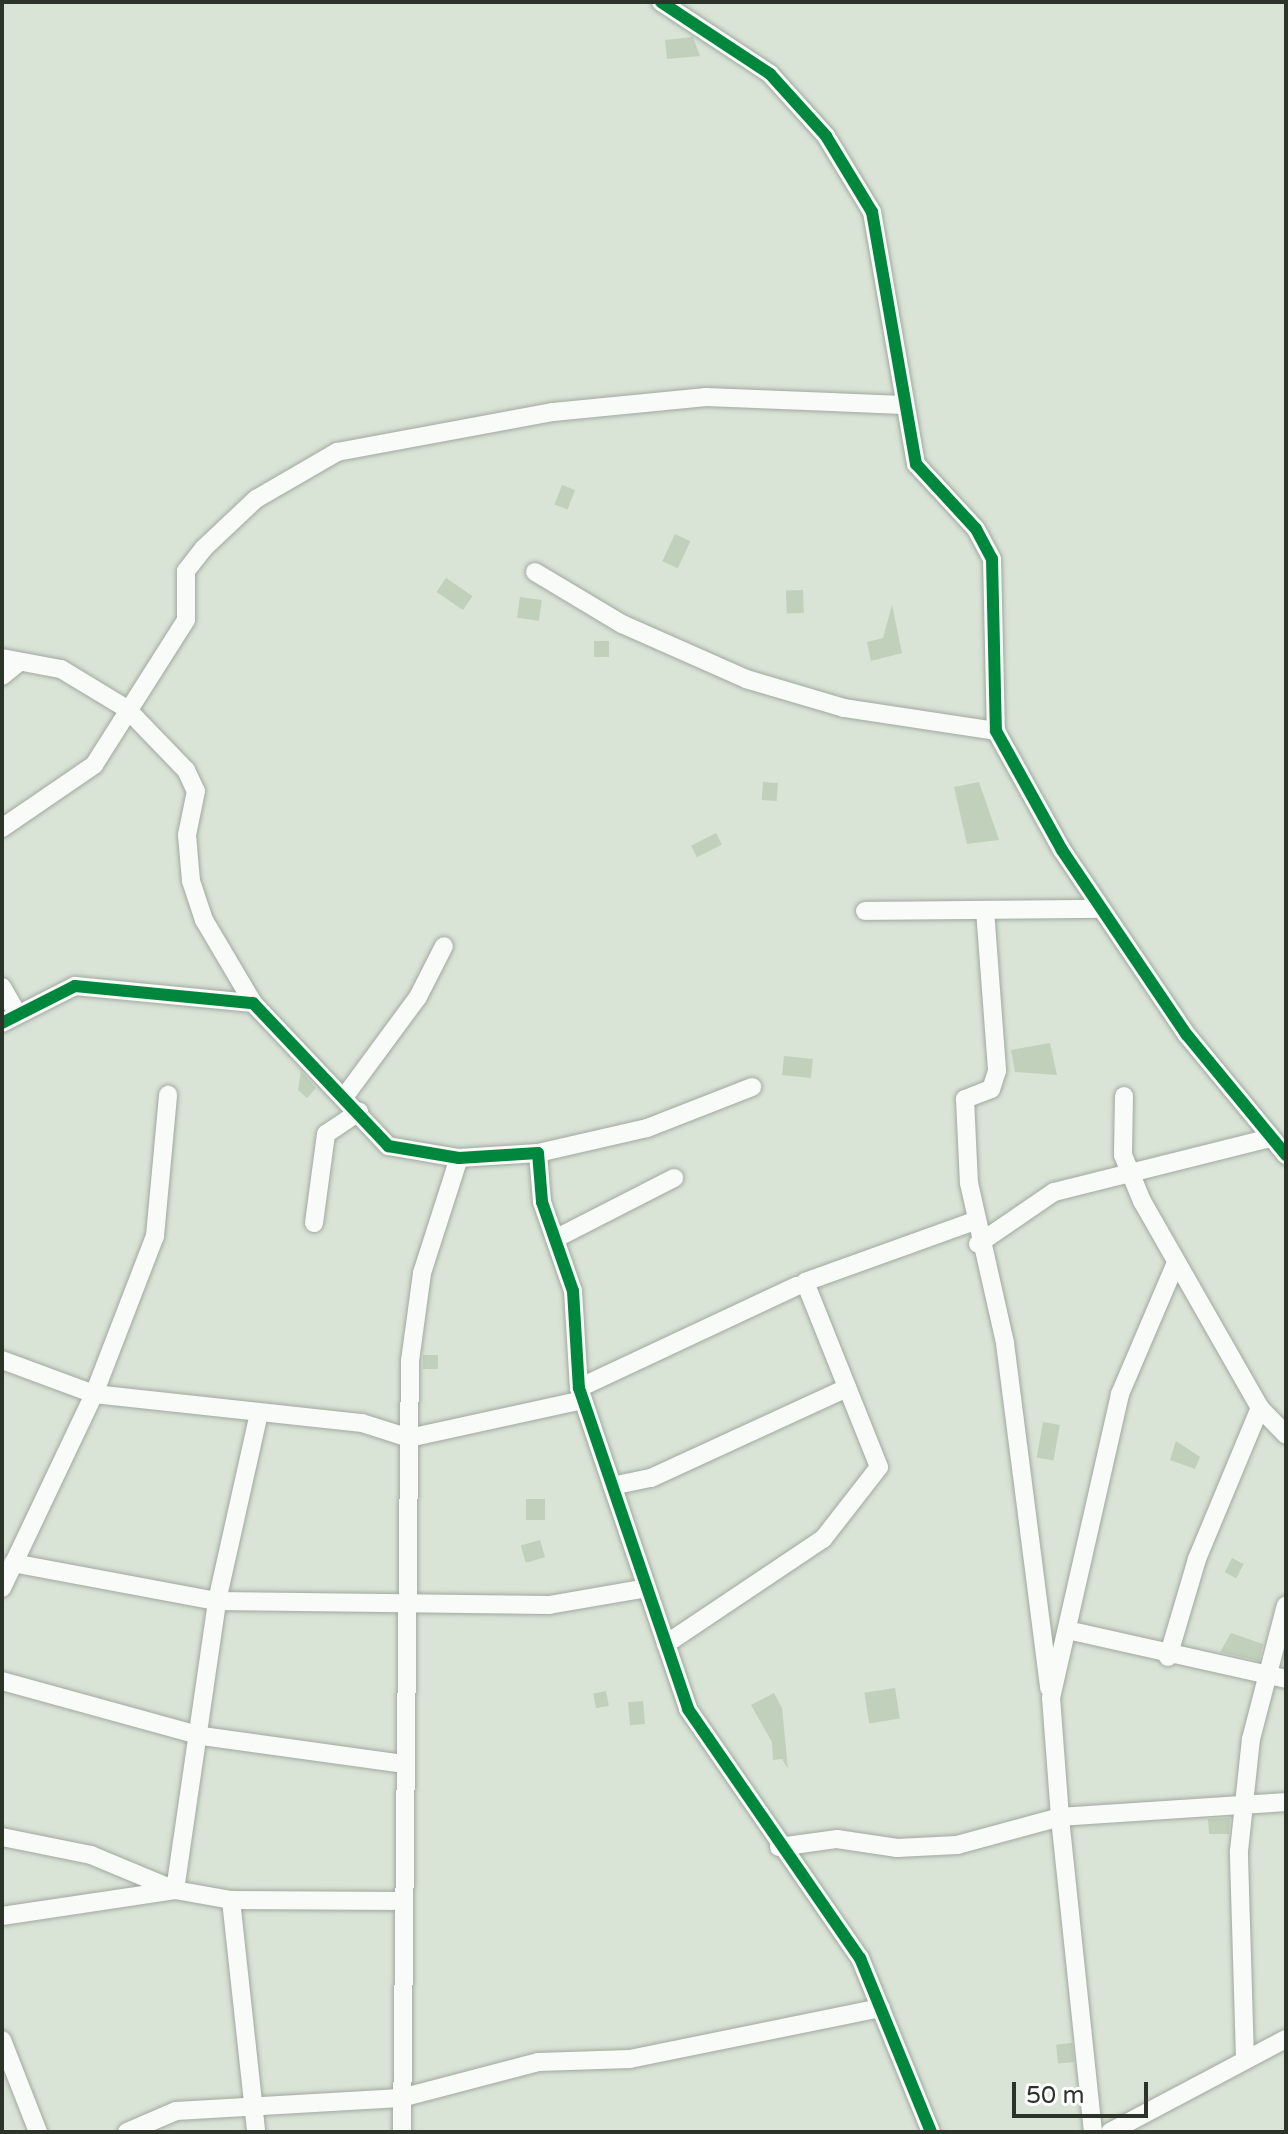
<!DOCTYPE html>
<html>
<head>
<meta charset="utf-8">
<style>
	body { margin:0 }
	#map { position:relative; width:1288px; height:2134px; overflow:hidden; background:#d9e3d6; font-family:"Varela Round",sans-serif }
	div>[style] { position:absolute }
	.building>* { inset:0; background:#c0d0bb; transform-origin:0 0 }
	.roads { filter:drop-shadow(0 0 2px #a1a99f) drop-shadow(0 0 2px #a1a99f) }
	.street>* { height:18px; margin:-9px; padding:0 9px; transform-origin:9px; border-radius:9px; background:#f9fbf9 }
	.cycleway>* { height:12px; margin:-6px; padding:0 6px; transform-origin:6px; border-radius:6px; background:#00873e }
	span { translate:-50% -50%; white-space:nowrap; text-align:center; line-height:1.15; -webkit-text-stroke:6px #fff; paint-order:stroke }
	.frame { position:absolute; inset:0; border:4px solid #2c3329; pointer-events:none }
	.scale { position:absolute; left:1012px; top:2082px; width:136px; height:36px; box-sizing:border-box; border:4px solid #2c3329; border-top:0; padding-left:10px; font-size:24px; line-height:28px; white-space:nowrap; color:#2c3329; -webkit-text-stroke:6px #fff; paint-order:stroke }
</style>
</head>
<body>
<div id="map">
	<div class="building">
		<div style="clip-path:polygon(693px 37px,700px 56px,667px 59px,665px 40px)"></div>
		<div style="left:562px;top:485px;width:14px;height:21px;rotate:21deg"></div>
		<div style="left:675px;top:534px;width:17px;height:30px;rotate:25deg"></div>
		<div style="left:446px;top:578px;width:32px;height:17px;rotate:34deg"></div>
		<div style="left:803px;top:590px;width:23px;height:17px;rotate:88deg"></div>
		<div style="left:520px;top:597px;width:22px;height:21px;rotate:8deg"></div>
		<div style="clip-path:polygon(892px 605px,902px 653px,871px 661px,867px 642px,883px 638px)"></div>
		<div style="left:609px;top:641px;width:16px;height:15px;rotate:90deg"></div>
		<div style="left:763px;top:782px;width:15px;height:18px;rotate:4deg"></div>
		<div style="clip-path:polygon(979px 782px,999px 840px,967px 844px,954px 787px)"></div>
		<div style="left:716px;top:833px;width:13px;height:28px;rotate:63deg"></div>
		<div style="clip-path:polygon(1050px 1043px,1057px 1075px,1015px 1072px,1011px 1050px)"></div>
		<div style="left:784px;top:1056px;width:29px;height:19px;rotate:6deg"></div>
		<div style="clip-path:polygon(301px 1071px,316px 1088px,307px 1098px,298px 1090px)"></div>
		<div style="left:423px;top:1355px;width:15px;height:14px"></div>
		<div style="left:1043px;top:1422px;width:17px;height:36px;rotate:10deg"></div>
		<div style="clip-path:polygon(1176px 1441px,1200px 1457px,1195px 1469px,1170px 1460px)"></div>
		<div style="left:526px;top:1499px;width:19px;height:21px"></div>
		<div style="left:540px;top:1540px;width:18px;height:20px;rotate:74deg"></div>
		<div style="left:1232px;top:1558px;width:13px;height:16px;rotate:27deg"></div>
		<div style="clip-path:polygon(1231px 1633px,1263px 1644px,1259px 1661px,1220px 1652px)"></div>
		<div style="left:895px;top:1688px;width:31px;height:31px;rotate:81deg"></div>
		<div style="left:606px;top:1691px;width:15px;height:13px;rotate:79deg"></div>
		<div style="clip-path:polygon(774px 1693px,782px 1708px,788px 1769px,782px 1759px,773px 1760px,772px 1742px,751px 1705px)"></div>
		<div style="left:643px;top:1701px;width:23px;height:15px;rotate:85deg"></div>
		<div style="clip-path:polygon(1230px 1818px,1229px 1834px,1209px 1834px,1208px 1819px)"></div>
		<div style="left:1072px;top:2043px;width:19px;height:16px;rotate:84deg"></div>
	</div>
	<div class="roads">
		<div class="street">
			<div style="left:661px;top:2px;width:131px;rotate:33.4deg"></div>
			<div style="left:770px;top:74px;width:84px;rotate:47.9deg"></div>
			<div style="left:826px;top:136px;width:89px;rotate:58.8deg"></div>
			<div style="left:872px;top:212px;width:256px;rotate:80.1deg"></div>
			<div style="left:916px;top:464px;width:88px;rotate:47.3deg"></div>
			<div style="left:976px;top:529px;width:34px;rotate:62deg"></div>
			<div style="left:992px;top:559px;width:172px;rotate:88.7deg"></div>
			<div style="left:996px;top:731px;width:136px;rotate:61deg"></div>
			<div style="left:1062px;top:850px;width:223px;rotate:56deg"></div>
			<div style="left:1187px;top:1035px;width:156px;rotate:50.5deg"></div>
			<div style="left:535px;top:572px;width:101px;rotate:30.9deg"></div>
			<div style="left:622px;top:624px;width:136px;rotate:23.9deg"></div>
			<div style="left:746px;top:679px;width:102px;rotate:16.5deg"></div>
			<div style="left:844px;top:708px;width:154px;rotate:8.6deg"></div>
			<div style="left:2px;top:658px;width:60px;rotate:10.6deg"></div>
			<div style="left:61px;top:669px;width:77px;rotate:31.2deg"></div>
			<div style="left:127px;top:709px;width:85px;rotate:46deg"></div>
			<div style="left:186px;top:770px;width:23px;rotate:65deg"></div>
			<div style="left:196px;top:791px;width:45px;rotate:101.6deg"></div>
			<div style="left:187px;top:835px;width:46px;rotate:85deg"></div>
			<div style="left:191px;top:881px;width:41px;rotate:71.6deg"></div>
			<div style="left:204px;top:920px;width:96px;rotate:59.4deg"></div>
			<div style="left:2px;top:676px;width:21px;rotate:-39deg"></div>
			<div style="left:2px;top:828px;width:112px;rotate:-34.4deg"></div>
			<div style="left:94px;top:765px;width:172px;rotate:-57.6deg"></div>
			<div style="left:186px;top:620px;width:49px;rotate:-90deg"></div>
			<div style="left:186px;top:571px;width:29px;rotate:-52deg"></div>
			<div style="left:204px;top:548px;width:71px;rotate:-43.3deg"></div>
			<div style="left:256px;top:499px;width:94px;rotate:-30.1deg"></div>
			<div style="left:337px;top:452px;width:220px;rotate:-10.5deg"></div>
			<div style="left:553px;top:412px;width:154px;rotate:-5.6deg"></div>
			<div style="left:706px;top:397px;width:197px;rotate:2.3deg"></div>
			<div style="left:985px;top:910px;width:161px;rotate:85.7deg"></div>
			<div style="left:997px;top:1071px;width:19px;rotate:108deg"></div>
			<div style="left:991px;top:1089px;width:28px;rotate:159deg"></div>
			<div style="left:965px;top:1099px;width:84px;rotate:87.3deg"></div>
			<div style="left:969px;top:1183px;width:164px;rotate:77.3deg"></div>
			<div style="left:1005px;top:1343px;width:348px;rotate:82.7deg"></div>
			<div style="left:865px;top:911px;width:236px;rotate:-0.5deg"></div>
			<div style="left:2px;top:987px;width:28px;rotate:60deg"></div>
			<div style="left:2px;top:1023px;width:82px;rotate:-26.9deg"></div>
			<div style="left:75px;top:986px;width:179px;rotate:5.5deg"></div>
			<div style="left:253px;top:1003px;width:197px;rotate:46.6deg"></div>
			<div style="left:388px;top:1146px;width:72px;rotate:9.6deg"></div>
			<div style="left:459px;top:1158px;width:79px;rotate:-3.6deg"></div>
			<div style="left:538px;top:1153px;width:49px;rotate:85.3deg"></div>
			<div style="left:542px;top:1202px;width:94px;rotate:70.8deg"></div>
			<div style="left:573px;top:1291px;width:97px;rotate:86.5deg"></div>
			<div style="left:579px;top:1388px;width:339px;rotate:71.2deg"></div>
			<div style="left:688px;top:1709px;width:303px;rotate:55.4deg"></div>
			<div style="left:860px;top:1958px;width:188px;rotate:67.8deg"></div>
			<div style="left:345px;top:1096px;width:123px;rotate:-53.6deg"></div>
			<div style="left:418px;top:997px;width:57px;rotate:-63deg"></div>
			<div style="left:1124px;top:1096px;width:59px;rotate:91deg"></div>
			<div style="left:1123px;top:1155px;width:50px;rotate:67.6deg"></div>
			<div style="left:1142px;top:1201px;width:238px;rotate:60.3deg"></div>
			<div style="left:1260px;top:1408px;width:37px;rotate:46deg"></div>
			<div style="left:538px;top:1153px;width:112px;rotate:-12.9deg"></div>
			<div style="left:647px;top:1128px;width:113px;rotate:-21.3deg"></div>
			<div style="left:314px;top:1223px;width:90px;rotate:-82.3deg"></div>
			<div style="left:326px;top:1134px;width:40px;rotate:-34deg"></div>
			<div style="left:555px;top:1239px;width:134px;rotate:-27.1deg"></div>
			<div style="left:978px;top:1244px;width:92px;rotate:-34.4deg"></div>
			<div style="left:1054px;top:1192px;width:219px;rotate:-14deg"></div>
			<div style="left:2px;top:1360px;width:98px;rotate:20.3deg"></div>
			<div style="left:94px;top:1394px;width:270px;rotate:6.2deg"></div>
			<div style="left:362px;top:1423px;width:49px;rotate:17.7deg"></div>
			<div style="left:409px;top:1438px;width:178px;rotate:-12.3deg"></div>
			<div style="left:579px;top:1388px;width:241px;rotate:-25.1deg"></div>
			<div style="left:612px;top:1486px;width:40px;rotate:-12deg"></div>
			<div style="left:651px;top:1478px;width:216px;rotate:-24.7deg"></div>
			<div style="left:13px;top:1563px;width:208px;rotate:10.6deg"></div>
			<div style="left:217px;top:1601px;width:332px;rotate:0.7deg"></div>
			<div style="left:549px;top:1605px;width:99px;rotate:-9.8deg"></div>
			<div style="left:2px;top:1588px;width:215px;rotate:-64.6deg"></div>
			<div style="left:94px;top:1394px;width:169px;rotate:-68.9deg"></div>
			<div style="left:155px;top:1236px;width:142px;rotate:-84.7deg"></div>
			<div style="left:1067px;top:1630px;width:224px;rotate:12.6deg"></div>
			<div style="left:666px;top:1644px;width:189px;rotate:-33.8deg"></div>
			<div style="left:823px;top:1539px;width:91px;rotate:-52.1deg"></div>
			<div style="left:879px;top:1467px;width:199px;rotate:-111.8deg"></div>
			<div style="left:805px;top:1282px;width:180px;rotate:-19.8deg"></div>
			<div style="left:1168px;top:1657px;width:102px;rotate:-73.5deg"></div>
			<div style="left:1197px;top:1559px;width:164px;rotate:-67.4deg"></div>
			<div style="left:2px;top:1681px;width:207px;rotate:15.4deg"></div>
			<div style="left:202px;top:1736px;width:205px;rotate:7.9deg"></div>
			<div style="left:2px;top:1837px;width:91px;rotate:11.4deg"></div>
			<div style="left:91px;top:1855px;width:91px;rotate:22.6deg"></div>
			<div style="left:175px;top:1890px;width:292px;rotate:-81.7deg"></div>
			<div style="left:217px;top:1601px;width:189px;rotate:-77.4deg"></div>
			<div style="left:779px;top:1847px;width:59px;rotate:-7.9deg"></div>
			<div style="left:837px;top:1839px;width:61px;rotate:8.5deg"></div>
			<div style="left:897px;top:1848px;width:60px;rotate:-2.9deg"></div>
			<div style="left:957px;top:1845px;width:107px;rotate:-15.2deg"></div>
			<div style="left:1060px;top:1817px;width:119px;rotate:-94.3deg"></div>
			<div style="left:1051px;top:1698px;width:312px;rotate:-77.2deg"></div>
			<div style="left:1120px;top:1394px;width:142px;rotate:-66.9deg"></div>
			<div style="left:231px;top:1900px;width:233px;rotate:83.8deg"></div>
			<div style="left:2px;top:1916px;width:175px;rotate:-8.5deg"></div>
			<div style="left:175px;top:1890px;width:57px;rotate:10.1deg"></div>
			<div style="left:231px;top:1900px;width:173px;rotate:0.3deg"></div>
			<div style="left:2px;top:2040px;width:99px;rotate:68.6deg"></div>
			<div style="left:1245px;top:2059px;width:208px;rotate:-91.7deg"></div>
			<div style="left:1239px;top:1851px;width:113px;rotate:-83.9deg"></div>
			<div style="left:1251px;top:1739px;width:138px;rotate:-75.4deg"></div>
			<div style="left:127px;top:2132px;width:53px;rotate:-23.2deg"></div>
			<div style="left:176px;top:2111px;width:225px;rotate:-3.3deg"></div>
			<div style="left:401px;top:2098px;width:142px;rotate:-14.7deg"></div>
			<div style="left:538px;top:2062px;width:92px;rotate:-1.9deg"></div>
			<div style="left:630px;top:2059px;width:256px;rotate:-11.5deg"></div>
			<div style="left:402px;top:2132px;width:771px;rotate:-89.41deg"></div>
			<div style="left:410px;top:1361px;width:89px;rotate:-82.2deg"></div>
			<div style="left:422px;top:1273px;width:121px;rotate:-72.2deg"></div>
			<div style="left:1093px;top:2132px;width:317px;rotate:-96deg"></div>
			<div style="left:1060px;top:1817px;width:226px;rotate:-3.8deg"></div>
			<div style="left:1110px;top:2132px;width:199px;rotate:-27.9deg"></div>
		</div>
	</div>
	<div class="cycleway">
		<div style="left:661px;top:2px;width:131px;rotate:33.4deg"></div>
		<div style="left:770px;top:74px;width:84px;rotate:47.9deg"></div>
		<div style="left:826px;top:136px;width:89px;rotate:58.8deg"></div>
		<div style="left:872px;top:212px;width:256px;rotate:80.1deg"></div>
		<div style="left:916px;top:464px;width:88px;rotate:47.3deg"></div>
		<div style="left:976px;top:529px;width:34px;rotate:62deg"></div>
		<div style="left:992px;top:559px;width:172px;rotate:88.7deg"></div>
		<div style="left:996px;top:731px;width:136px;rotate:61deg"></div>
		<div style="left:1062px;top:850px;width:223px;rotate:56deg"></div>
		<div style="left:1187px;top:1035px;width:156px;rotate:50.5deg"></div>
		<div style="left:2px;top:1023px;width:82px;rotate:-26.9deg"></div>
		<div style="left:75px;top:986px;width:179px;rotate:5.5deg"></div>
		<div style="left:253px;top:1003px;width:197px;rotate:46.6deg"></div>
		<div style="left:388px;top:1146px;width:72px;rotate:9.6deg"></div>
		<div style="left:459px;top:1158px;width:79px;rotate:-3.6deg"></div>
		<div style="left:538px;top:1153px;width:49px;rotate:85.3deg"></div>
		<div style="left:542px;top:1202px;width:94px;rotate:70.8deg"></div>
		<div style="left:573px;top:1291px;width:97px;rotate:86.5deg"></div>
		<div style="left:579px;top:1388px;width:339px;rotate:71.2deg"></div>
		<div style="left:688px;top:1709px;width:303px;rotate:55.4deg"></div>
		<div style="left:860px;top:1958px;width:188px;rotate:67.8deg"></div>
	</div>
	<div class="frame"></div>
	<div class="scale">50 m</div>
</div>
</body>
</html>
